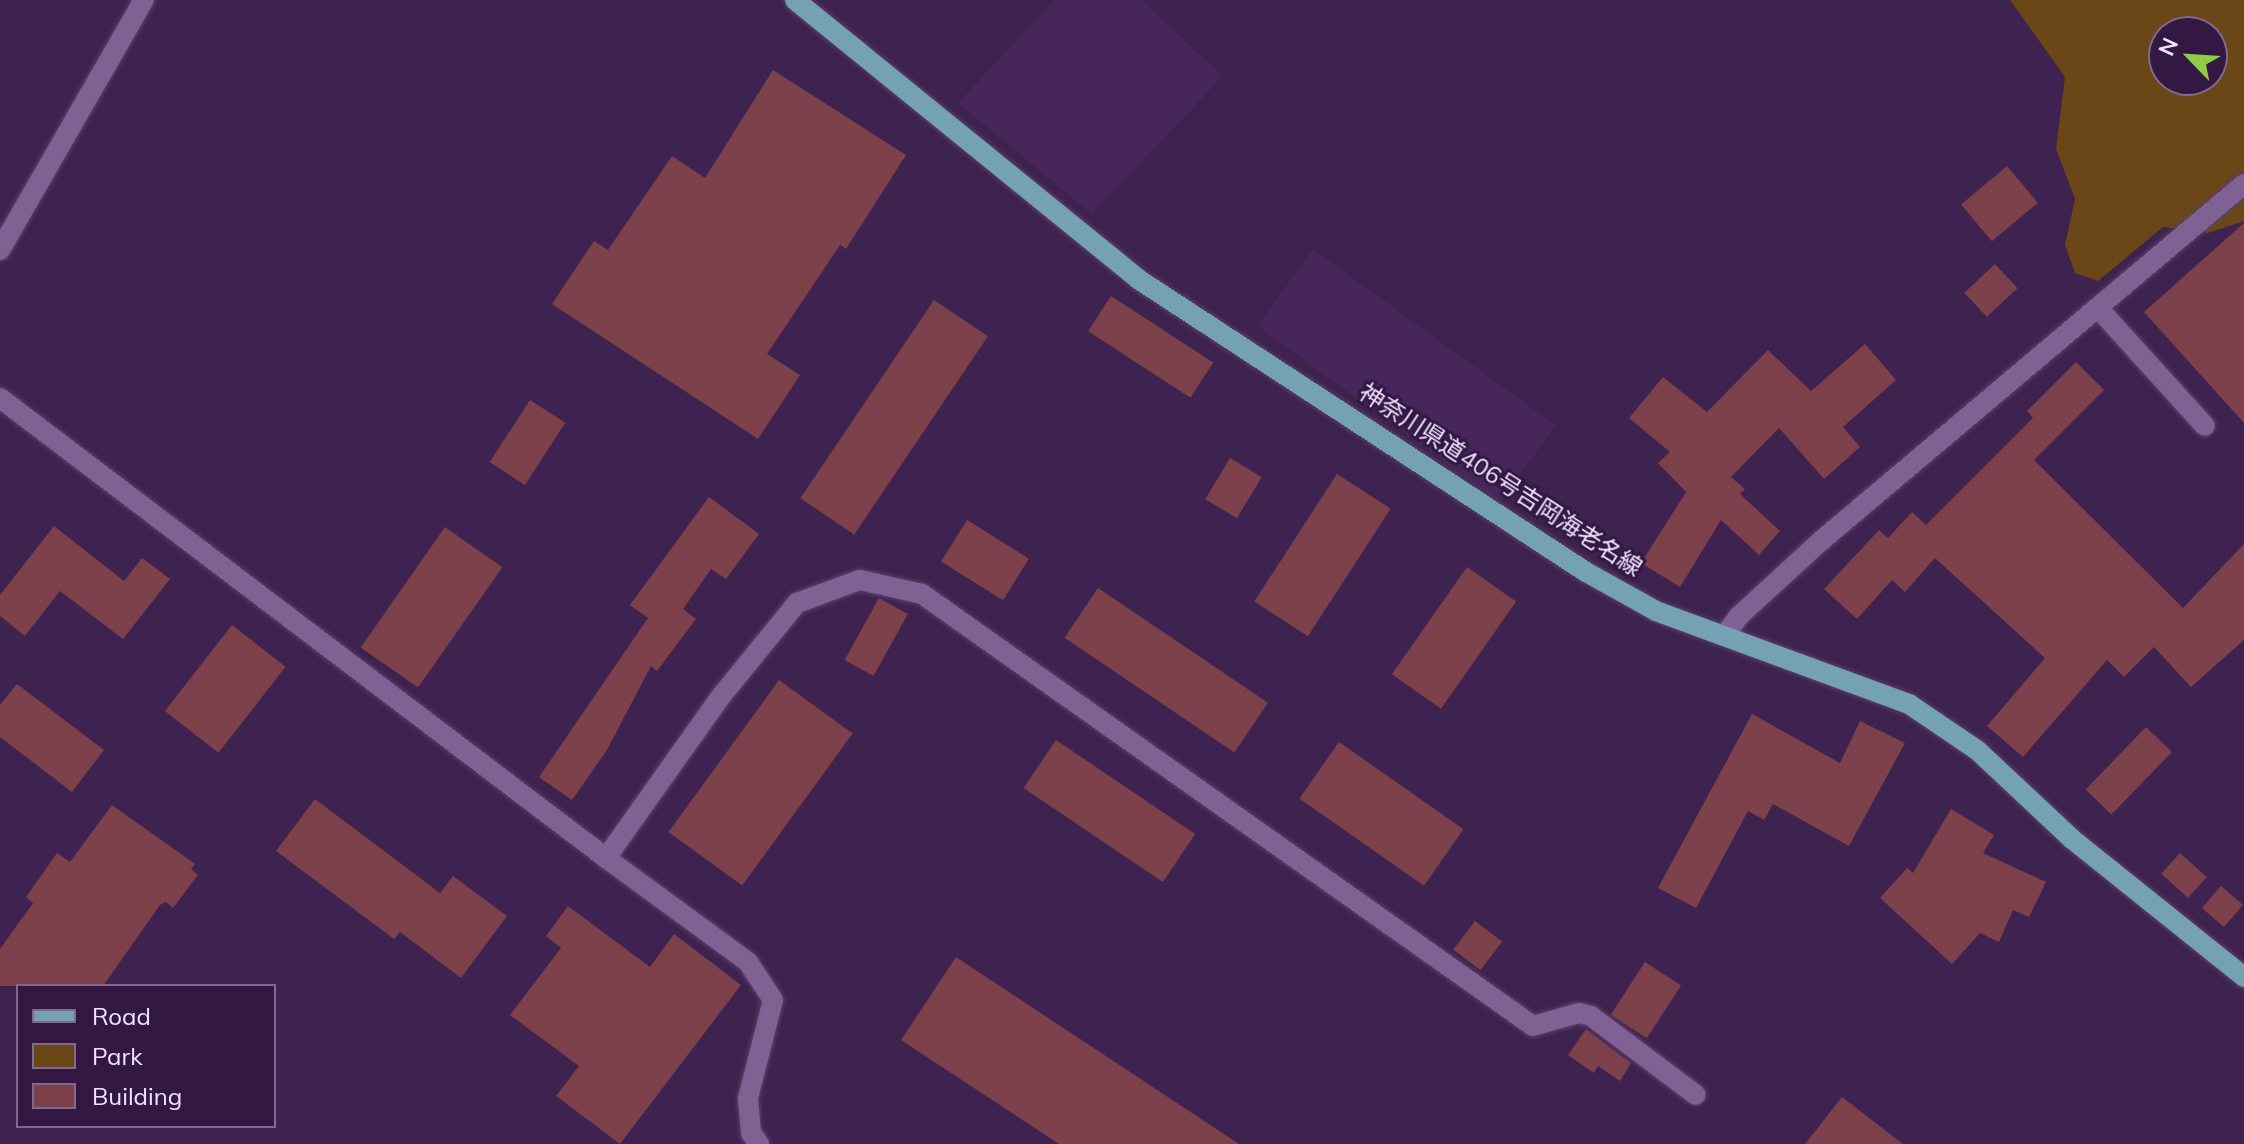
<!DOCTYPE html>
<html>
<head>
<meta charset="utf-8">
<style>
	body { margin:0 }
	#map { position:relative; width:2244px; height:1144px; overflow:hidden; background:#3e224f; font-family:Mulish,"Noto Sans JP",sans-serif }
	div>[style] { position:absolute }
	.built>* { inset:0; background:#47275b; transform-origin:0 0 }
	.green>* { inset:0; background:#6b4717 }
	.building>* { inset:0; background:#7d414b; transform-origin:0 0 }
	.roads { filter:drop-shadow(0 0 2px #5a4169) drop-shadow(0 0 2px #5a4169) }
	.minor>* { height:20px; margin:-10px; padding:0 10px; transform-origin:10px; border-radius:10px; background:#7f6193 }
	.major>* { height:20px; margin:-10px; padding:0 10px; transform-origin:10px; border-radius:10px; background:#75a2b3 }
	span { translate:-50% -50%; white-space:nowrap; text-align:center; line-height:1.15; -webkit-text-stroke:6px #331844; paint-order:stroke }
	.street-label { font-size:24px; color:#f2e2fe }
	.legend { position:absolute; left:16px; top:984px; width:260px; height:144px; box-sizing:border-box; background:#331844; border:2px solid #7f698e; margin:0; padding:10px 14px; list-style:none; font-size:24px; color:#f2e2fe }
	.legend li { display:flex; align-items:center; gap:16px; height:40px }
	.legend b { width:40px; border:2px solid #7f698e }
	.north { position:absolute; left:2148px; top:16px; width:80px; height:80px; box-sizing:border-box; background:#331844; border:2px solid #7f698e; border-radius:50%; rotate:295deg; font-size:22px; font-weight:700; line-height:32px; text-align:center; color:#f2e2fe }
	.north::after { content:''; display:block; margin:auto; width:28px; height:36px; background:#8ecd42; clip-path:polygon(50% 0,100% 100%,50% 72%,0 100%) }
</style>
</head>
<body>
<div id="map">
	<div class="built">
		<div style="clip-path:polygon(1054px 0,1141px 0,1223px 76px,1092px 214px,958px 103px)"></div>
		<div style="left:1313px;top:249px;width:300px;height:95px;rotate:36deg"></div>
	</div>
	<div class="green">
		<div style="clip-path:polygon(evenodd,2010px 0,2244px 0,2244px 221px,2208px 233px,2163px 227px,2098px 281px,2075px 273px,2065px 245px,2075px 199px,2056px 149px,2065px 77px,2010px 0,2164px 32px,2212px 32px,2212px 80px,2164px 80px,2164px 32px)"></div>
	</div>
	<div class="building">
		<div style="clip-path:polygon(773px 70px,906px 155px,846px 249px,840px 245px,767px 354px,800px 375px,758px 439px,552px 304px,594px 241px,608px 250px,672px 156px,705px 178px)"></div>
		<div style="left:2007px;top:166px;width:48px;height:60px;rotate:50deg"></div>
		<div style="clip-path:polygon(2244px 223px,2244px 423px,2144px 312px)"></div>
		<div style="left:1995px;top:264px;width:33px;height:42px;rotate:47deg"></div>
		<div style="left:1111px;top:296px;width:122px;height:42px;rotate:33deg"></div>
		<div style="left:934px;top:300px;width:65px;height:239px;rotate:34deg"></div>
		<div style="clip-path:polygon(1865px 344px,1896px 380px,1843px 427px,1860px 447px,1824px 479px,1779px 428px,1731px 477px,1745px 489px,1740px 494px,1780px 531px,1759px 555px,1721px 520px,1680px 587px,1641px 563px,1686px 492px,1658px 463px,1670px 452px,1629px 418px,1663px 377px,1707px 412px,1768px 350px,1811px 391px)"></div>
		<div style="clip-path:polygon(2076px 362px,2104px 390px,2034px 460px,2183px 608px,2244px 544px,2244px 640px,2191px 687px,2154px 647px,2124px 677px,2107px 660px,2023px 757px,1987px 726px,2045px 658px,1935px 558px,1905px 592px,1892px 580px,1857px 619px,1824px 589px,1879px 530px,1888px 538px,1912px 512px,1926px 525px,2033px 418px,2027px 411px)"></div>
		<div style="left:530px;top:400px;width:42px;height:74px;rotate:33deg"></div>
		<div style="left:1230px;top:458px;width:37px;height:48px;rotate:31deg"></div>
		<div style="left:1337px;top:474px;width:64px;height:152px;rotate:33deg"></div>
		<div style="clip-path:polygon(709px 497px,759px 534px,726px 579px,711px 569px,683px 609px,696px 619px,657px 671px,651px 666px,607px 750px,572px 800px,539px 777px,648px 618px,630px 605px)"></div>
		<div style="left:967px;top:520px;width:73px;height:49px;rotate:32deg"></div>
		<div style="clip-path:polygon(54px 526px,124px 581px,142px 558px,170px 579px,123px 639px,60px 591px,25px 636px,0 616px,0 595px)"></div>
		<div style="left:445px;top:527px;width:70px;height:147px;rotate:35deg"></div>
		<div style="left:1467px;top:567px;width:60px;height:131px;rotate:35deg"></div>
		<div style="left:1098px;top:588px;width:205px;height:60px;rotate:34deg"></div>
		<div style="left:879px;top:598px;width:33px;height:71px;rotate:29deg"></div>
		<div style="left:232px;top:625px;width:68px;height:109px;rotate:38deg"></div>
		<div style="left:779px;top:680px;width:91px;height:188px;rotate:36deg"></div>
		<div style="clip-path:polygon(17px 684px,104px 750px,72px 792px,0 737px,0 705px)"></div>
		<div style="clip-path:polygon(1752px 714px,1840px 763px,1860px 721px,1905px 743px,1849px 846px,1773px 804px,1764px 820px,1748px 811px,1696px 908px,1658px 888px)"></div>
		<div style="left:2146px;top:727px;width:36px;height:87px;rotate:44deg"></div>
		<div style="left:1056px;top:740px;width:168px;height:58px;rotate:34deg"></div>
		<div style="left:1339px;top:742px;width:152px;height:69px;rotate:35deg"></div>
		<div style="clip-path:polygon(315px 799px,440px 893px,453px 876px,507px 916px,461px 978px,400px 932px,394px 939px,276px 851px)"></div>
		<div style="clip-path:polygon(112px 805px,195px 864px,191px 869px,198px 875px,173px 908px,166px 902px,160px 905px,103px 986px,0 986px,0 949px,33px 903px,26px 897px,57px 853px,70px 862px)"></div>
		<div style="clip-path:polygon(1951px 809px,1994px 835px,1983px 853px,2046px 882px,2029px 917px,2013px 910px,1999px 942px,1980px 933px,1952px 964px,1880px 898px,1907px 868px,1913px 873px)"></div>
		<div style="left:2180px;top:853px;width:36px;height:28px;rotate:42deg"></div>
		<div style="left:2221px;top:886px;width:29px;height:29px;rotate:41deg"></div>
		<div style="clip-path:polygon(568px 906px,650px 967px,674px 934px,741px 985px,620px 1144px,556px 1096px,579px 1066px,510px 1015px,561px 948px,546px 936px)"></div>
		<div style="left:1475px;top:921px;width:34px;height:36px;rotate:37deg"></div>
		<div style="clip-path:polygon(956px 957px,1239px 1144px,1059px 1144px,901px 1040px)"></div>
		<div style="left:1645px;top:962px;width:43px;height:63px;rotate:33deg"></div>
		<div style="clip-path:polygon(1586px 1029px,1631px 1063px,1620px 1081px,1598px 1066px,1594px 1073px,1568px 1055px)"></div>
		<div style="clip-path:polygon(1842px 1097px,1903px 1144px,1805px 1144px)"></div>
	</div>
	<div class="roads">
		<div class="minor">
			<div style="left:0;top:250px;width:289px;rotate:-60.1deg"></div>
			<div style="left:2098px;top:308px;width:159px;rotate:47.8deg"></div>
			<div style="left:0;top:398px;width:761px;rotate:37.2deg"></div>
			<div style="left:606px;top:858px;width:200px;rotate:-54.6deg"></div>
			<div style="left:722px;top:695px;width:119px;rotate:-50.8deg"></div>
			<div style="left:797px;top:603px;width:67px;rotate:-20.1deg"></div>
			<div style="left:860px;top:580px;width:64px;rotate:12.7deg"></div>
			<div style="left:922px;top:594px;width:748px;rotate:35.26deg"></div>
			<div style="left:1533px;top:1026px;width:48px;rotate:-15.8deg"></div>
			<div style="left:1579px;top:1013px;width:12px;rotate:14deg"></div>
			<div style="left:1591px;top:1016px;width:131px;rotate:37deg"></div>
			<div style="left:1724px;top:636px;width:25px;rotate:-53deg"></div>
			<div style="left:1739px;top:616px;width:113px;rotate:-42.5deg"></div>
			<div style="left:1822px;top:540px;width:552px;rotate:-40.15deg"></div>
			<div style="left:606px;top:858px;width:176px;rotate:36.2deg"></div>
			<div style="left:748px;top:962px;width:45px;rotate:56.7deg"></div>
			<div style="left:773px;top:1000px;width:101px;rotate:104.3deg"></div>
			<div style="left:748px;top:1098px;width:35px;rotate:85deg"></div>
			<div style="left:751px;top:1133px;width:14px;rotate:54deg"></div>
		</div>
		<div class="major">
			<div style="left:795px;top:0;width:442px;rotate:39.1deg"></div>
			<div style="left:1138px;top:279px;width:535px;rotate:33.19deg"></div>
			<div style="left:1586px;top:572px;width:80px;rotate:29.1deg"></div>
			<div style="left:1656px;top:611px;width:270px;rotate:20.2deg"></div>
			<div style="left:1909px;top:704px;width:82px;rotate:34.1deg"></div>
			<div style="left:1977px;top:750px;width:130px;rotate:43.1deg"></div>
			<div style="left:2072px;top:839px;width:221px;rotate:38.7deg"></div>
		</div>
	</div>
	<div class="street-label">
		<span style="left:1501px;top:480px;rotate:33deg">神奈川県道406号吉岡海老名線</span>
	</div>
	<ul class="legend">
	<li><b style="height:10px;background:#75a2b3"></b>Road</li>
	<li><b style="height:22px;background:#6b4717"></b>Park</li>
	<li><b style="height:22px;background:#7d414b"></b>Building</li>
	</ul>
	<div class="north">N</div>
</div>
</body>
</html>
